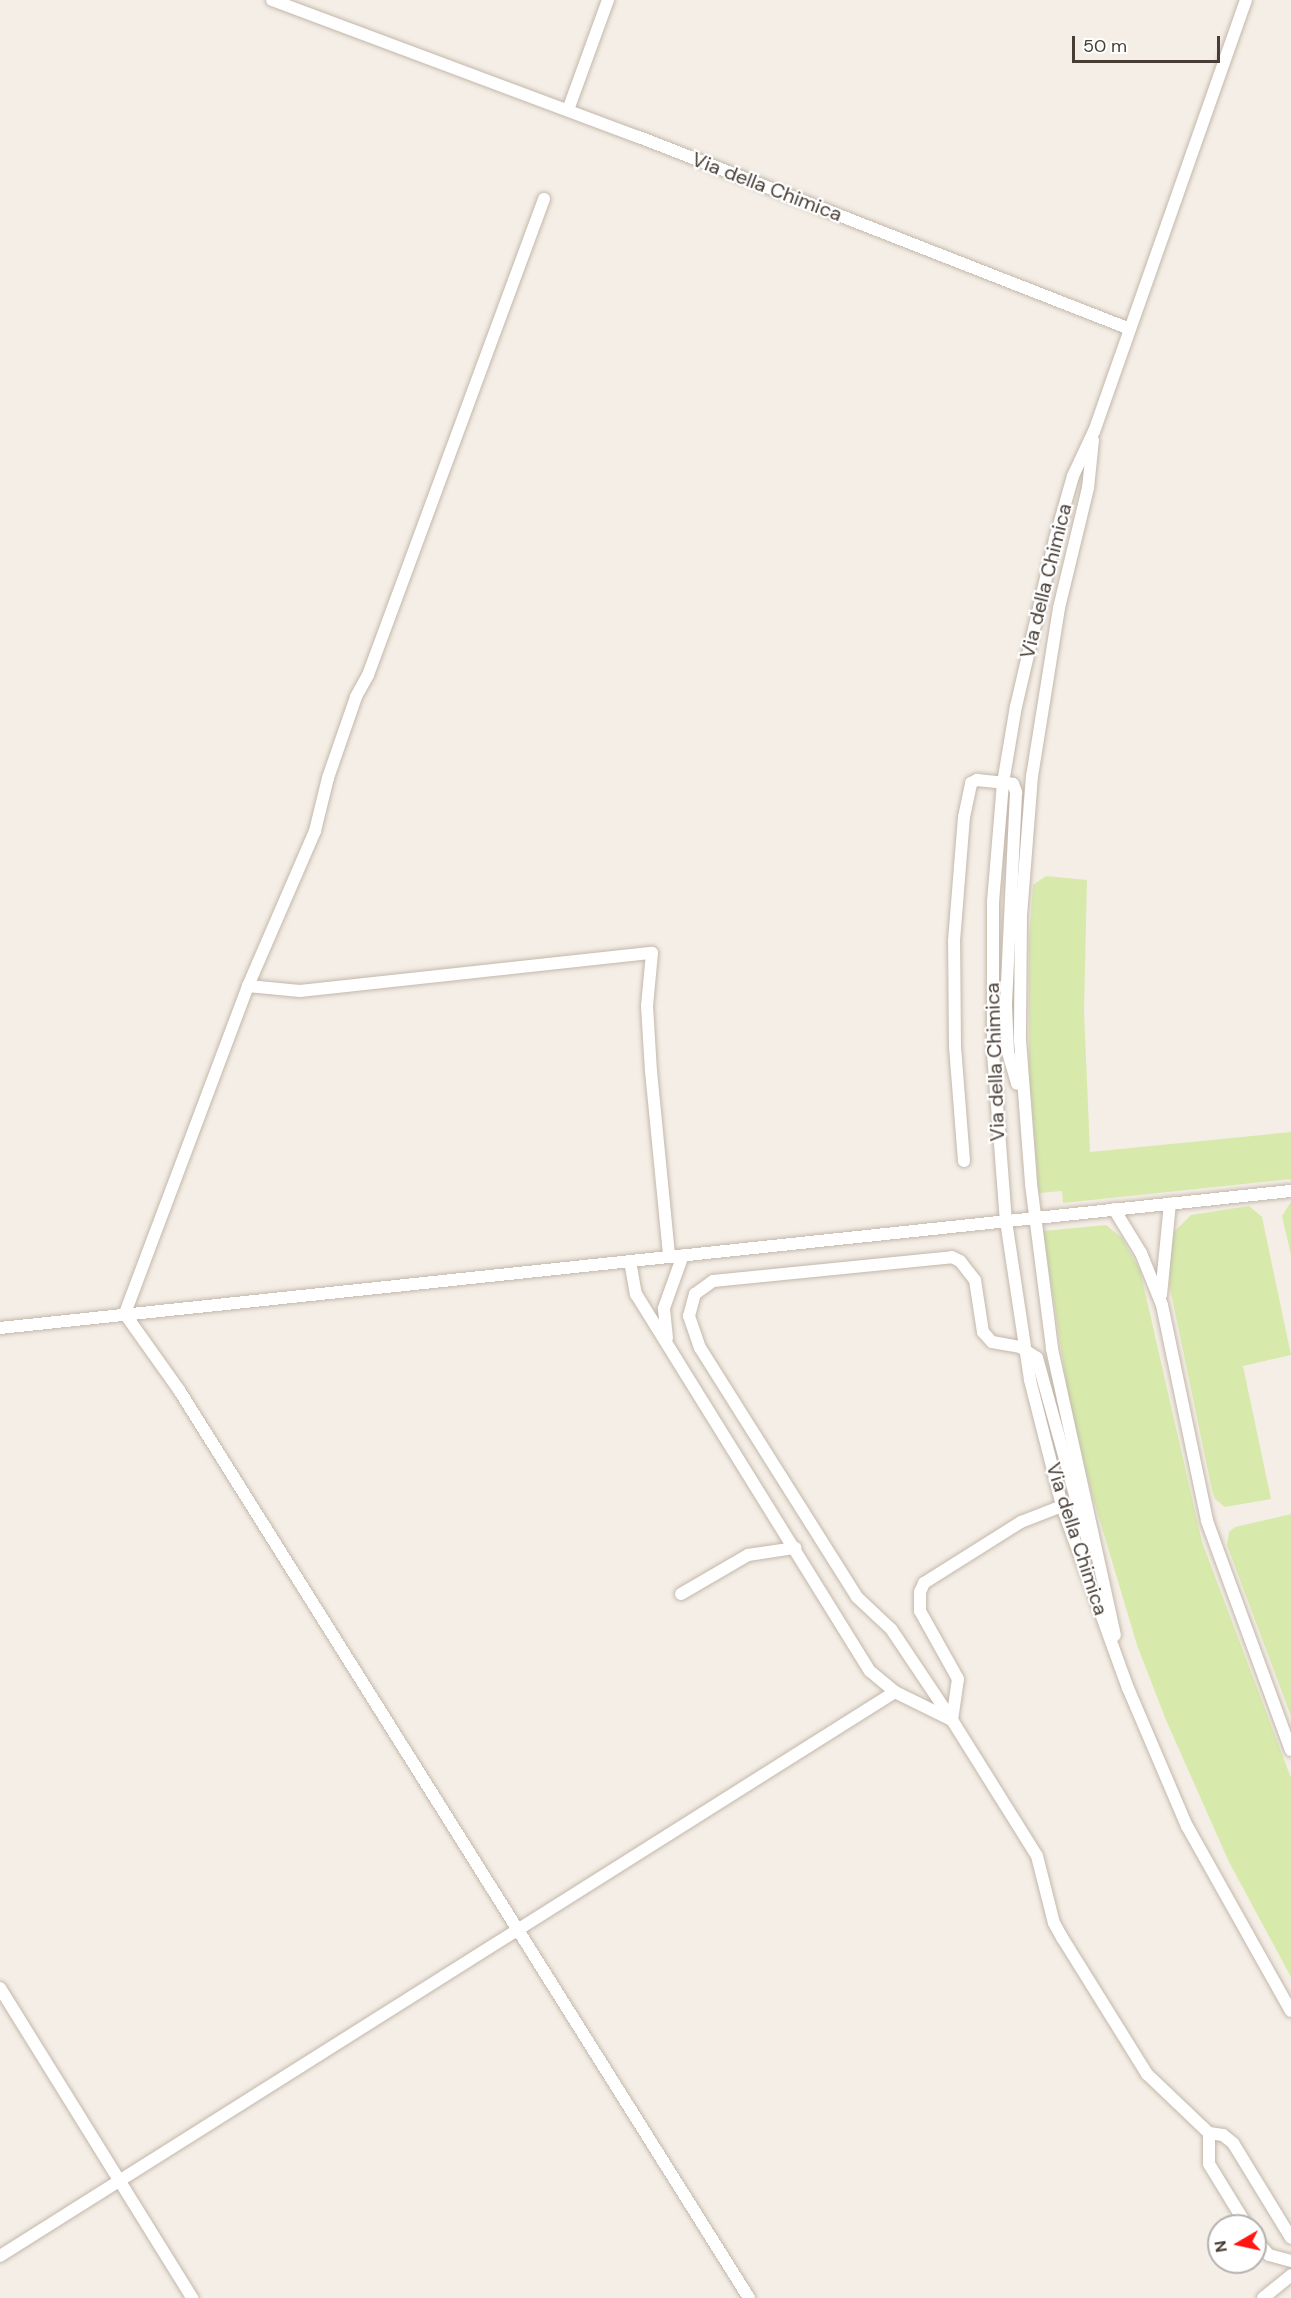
<!DOCTYPE html>
<html>
<head>
<meta charset="utf-8">
<style>
	body { margin:0 }
	#map { position:relative; width:1291px; height:2298px; overflow:hidden; background:#f4eee6; font-family:"DM Sans",sans-serif }
	div>[style] { position:absolute }
	.green>* { inset:0; background:#d7eaac }
	.roads { filter:drop-shadow(0 0 2px #c3b7ab) drop-shadow(0 0 2px #c3b7ab) }
	.service>* { height:12px; margin:-6px; padding:0 6px; transform-origin:6px; border-radius:6px; background:#fff }
	span { translate:-50% -50%; white-space:nowrap; text-align:center; line-height:1.15; -webkit-text-stroke:4.5px #fff; paint-order:stroke }
	.street-label { font-size:20px; color:#473d35 }
	.north { position:absolute; left:1207px; top:2214px; width:60px; height:60px; box-sizing:border-box; background:#fff; border:2px solid #b5b1ae; border-radius:50%; rotate:261deg; font-size:16px; font-weight:700; line-height:24px; text-align:center; color:#473d35 }
	.north::after { content:''; display:block; margin:auto; width:21px; height:27px; background:#ff1612; clip-path:polygon(50% 0,100% 100%,50% 72%,0 100%) }
	.scale { position:absolute; left:1072px; top:36px; width:148px; height:27px; box-sizing:border-box; border:3px solid #473d35; border-top:0; padding-left:8px; font-size:18px; line-height:21px; white-space:nowrap; color:#473d35; -webkit-text-stroke:4px #fff; paint-order:stroke }
</style>
</head>
<body>
<div id="map">
	<div class="green">
		<div style="clip-path:polygon(1046px 876px,1087px 880px,1084px 1011px,1090px 1152px,1291px 1132px,1291px 1179px,1063px 1203px,1062px 1191px,1039px 1193px,1029px 1069px,1029px 941px,1033px 885px)"></div>
		<div style="clip-path:polygon(1291px 1202px,1291px 1255px,1282px 1216px)"></div>
		<div style="clip-path:polygon(1249px 1206px,1262px 1217px,1291px 1355px,1243px 1366px,1271px 1499px,1225px 1507px,1215px 1499px,1212px 1490px,1170px 1288px,1169px 1262px,1174px 1232px,1191px 1215px)"></div>
		<div style="clip-path:polygon(1106px 1225px,1122px 1238px,1140px 1270px,1202px 1542px,1291px 1778px,1291px 1977px,1229px 1862px,1166px 1720px,1137px 1645px,1091px 1491px,1068px 1394px,1043px 1231px)"></div>
		<div style="clip-path:polygon(1291px 1514px,1291px 1716px,1227px 1545px,1229px 1532px,1235px 1527px)"></div>
	</div>
	<div class="roads">
		<div class="service">
			<div style="left:272px;top:0;width:392px;rotate:20.5deg"></div>
			<div style="left:639px;top:137px;width:527px;rotate:21.36deg"></div>
			<div style="left:1246px;top:0;width:457px;rotate:109.4deg"></div>
			<div style="left:1094px;top:431px;width:50px;rotate:115deg"></div>
			<div style="left:1073px;top:476px;width:66px;rotate:105.9deg"></div>
			<div style="left:1055px;top:539px;width:171px;rotate:103.1deg"></div>
			<div style="left:1016px;top:706px;width:78px;rotate:99.6deg"></div>
			<div style="left:1003px;top:783px;width:119px;rotate:94.8deg"></div>
			<div style="left:993px;top:902px;width:151px;rotate:90deg"></div>
			<div style="left:993px;top:1053px;width:169px;rotate:85.6deg"></div>
			<div style="left:1006px;top:1221px;width:161px;rotate:81.4deg"></div>
			<div style="left:1030px;top:1380px;width:130px;rotate:75.7deg"></div>
			<div style="left:1062px;top:1506px;width:194px;rotate:70.1deg"></div>
			<div style="left:1128px;top:1688px;width:150px;rotate:66.9deg"></div>
			<div style="left:1187px;top:1826px;width:212px;rotate:60.7deg"></div>
			<div style="left:568px;top:110px;width:117px;rotate:-70deg"></div>
			<div style="left:544px;top:199px;width:507px;rotate:110.29deg"></div>
			<div style="left:368px;top:675px;width:25px;rotate:119deg"></div>
			<div style="left:356px;top:697px;width:86px;rotate:109.1deg"></div>
			<div style="left:328px;top:778px;width:55px;rotate:103.8deg"></div>
			<div style="left:315px;top:831px;width:169px;rotate:113.4deg"></div>
			<div style="left:248px;top:986px;width:350px;rotate:110.6deg"></div>
			<div style="left:125px;top:1314px;width:93px;rotate:54.6deg"></div>
			<div style="left:179px;top:1390px;width:1072px;rotate:57.88deg"></div>
			<div style="left:1093px;top:440px;width:48px;rotate:95.9deg"></div>
			<div style="left:1088px;top:488px;width:123px;rotate:103.6deg"></div>
			<div style="left:1059px;top:608px;width:170px;rotate:99.1deg"></div>
			<div style="left:1032px;top:776px;width:139px;rotate:94.5deg"></div>
			<div style="left:1021px;top:915px;width:125px;rotate:90.5deg"></div>
			<div style="left:1020px;top:1040px;width:144px;rotate:85.6deg"></div>
			<div style="left:1031px;top:1184px;width:166px;rotate:82.7deg"></div>
			<div style="left:1052px;top:1349px;width:293px;rotate:77.6deg"></div>
			<div style="left:248px;top:986px;width:52px;rotate:5.5deg"></div>
			<div style="left:300px;top:991px;width:354px;rotate:-6.2deg"></div>
			<div style="left:652px;top:953px;width:53px;rotate:95.4deg"></div>
			<div style="left:647px;top:1006px;width:65px;rotate:86.5deg"></div>
			<div style="left:651px;top:1071px;width:186px;rotate:84.4deg"></div>
			<div style="left:964px;top:1161px;width:114px;rotate:-94.5deg"></div>
			<div style="left:955px;top:1047px;width:106px;rotate:-90.5deg"></div>
			<div style="left:954px;top:941px;width:124px;rotate:-85.4deg"></div>
			<div style="left:964px;top:817px;width:35px;rotate:-78deg"></div>
			<div style="left:971px;top:783px;width:7px;rotate:-27deg"></div>
			<div style="left:977px;top:780px;width:36px;rotate:6deg"></div>
			<div style="left:1013px;top:784px;width:9px;rotate:69deg"></div>
			<div style="left:1016px;top:792px;width:214px;rotate:92.7deg"></div>
			<div style="left:1006px;top:1006px;width:46px;rotate:87.5deg"></div>
			<div style="left:1008px;top:1052px;width:33px;rotate:74deg"></div>
			<div style="left:1114px;top:1209px;width:52px;rotate:58.5deg"></div>
			<div style="left:1141px;top:1253px;width:56px;rotate:68deg"></div>
			<div style="left:1162px;top:1305px;width:221px;rotate:78.2deg"></div>
			<div style="left:1207px;top:1521px;width:244px;rotate:69.9deg"></div>
			<div style="left:630px;top:1261px;width:34px;rotate:80deg"></div>
			<div style="left:636px;top:1294px;width:444px;rotate:58.2deg"></div>
			<div style="left:870px;top:1671px;width:33px;rotate:40deg"></div>
			<div style="left:895px;top:1692px;width:64px;rotate:26.2deg"></div>
			<div style="left:952px;top:1720px;width:160px;rotate:58deg"></div>
			<div style="left:1037px;top:1856px;width:69px;rotate:75.8deg"></div>
			<div style="left:1054px;top:1923px;width:18px;rotate:61deg"></div>
			<div style="left:1063px;top:1939px;width:159px;rotate:58.1deg"></div>
			<div style="left:1147px;top:2074px;width:86px;rotate:43.6deg"></div>
			<div style="left:1209px;top:2133px;width:14px;rotate:8deg"></div>
			<div style="left:1223px;top:2135px;width:13px;rotate:39deg"></div>
			<div style="left:1233px;top:2143px;width:111px;rotate:58.6deg"></div>
			<div style="left:1161px;top:1295px;width:92px;rotate:-84.4deg"></div>
			<div style="left:0;top:1328px;width:1298px;rotate:-6.06deg"></div>
			<div style="left:667px;top:1338px;width:30px;rotate:-96deg"></div>
			<div style="left:664px;top:1308px;width:56px;rotate:-70.3deg"></div>
			<div style="left:681px;top:1594px;width:78px;rotate:-30.2deg"></div>
			<div style="left:748px;top:1555px;width:48px;rotate:-8.5deg"></div>
			<div style="left:950px;top:1717px;width:106px;rotate:-123.8deg"></div>
			<div style="left:891px;top:1629px;width:47px;rotate:-136.7deg"></div>
			<div style="left:857px;top:1597px;width:294px;rotate:-122.2deg"></div>
			<div style="left:700px;top:1348px;width:34px;rotate:-109deg"></div>
			<div style="left:689px;top:1316px;width:23px;rotate:-75deg"></div>
			<div style="left:695px;top:1294px;width:22px;rotate:-36deg"></div>
			<div style="left:713px;top:1281px;width:240px;rotate:-5.7deg"></div>
			<div style="left:952px;top:1257px;width:9px;rotate:27deg"></div>
			<div style="left:960px;top:1261px;width:24px;rotate:52deg"></div>
			<div style="left:975px;top:1280px;width:53px;rotate:81.3deg"></div>
			<div style="left:983px;top:1332px;width:13px;rotate:48deg"></div>
			<div style="left:992px;top:1342px;width:28px;rotate:10deg"></div>
			<div style="left:1020px;top:1347px;width:20px;rotate:33deg"></div>
			<div style="left:1037px;top:1358px;width:195px;rotate:74.5deg"></div>
			<div style="left:952px;top:1720px;width:41px;rotate:-81.7deg"></div>
			<div style="left:958px;top:1679px;width:78px;rotate:-119.2deg"></div>
			<div style="left:920px;top:1611px;width:19px;rotate:-90deg"></div>
			<div style="left:920px;top:1592px;width:10px;rotate:-66deg"></div>
			<div style="left:924px;top:1583px;width:115px;rotate:-32.2deg"></div>
			<div style="left:1021px;top:1522px;width:44px;rotate:-21.3deg"></div>
			<div style="left:0;top:1988px;width:365px;rotate:58.2deg"></div>
			<div style="left:1209px;top:2133px;width:31px;rotate:90deg"></div>
			<div style="left:1209px;top:2164px;width:73px;rotate:58.5deg"></div>
			<div style="left:1255px;top:2239px;width:21px;rotate:49deg"></div>
			<div style="left:1269px;top:2255px;width:23px;rotate:15deg"></div>
			<div style="left:0;top:2256px;width:1058px;rotate:-32.22deg"></div>
			<div style="left:1263px;top:2298px;width:36px;rotate:-39deg"></div>
		</div>
	</div>
	<div class="street-label">
		<span style="left:767px;top:187px;rotate:21deg">Via della Chimica</span>
		<span style="left:1046px;top:581px;rotate:-76deg">Via della Chimica</span>
		<span style="left:995px;top:1062px;rotate:-92deg">Via della Chimica</span>
		<span style="left:1077px;top:1539px;rotate:72deg">Via della Chimica</span>
	</div>
	<div class="north">N</div>
	<div class="scale">50 m</div>
</div>
</body>
</html>
